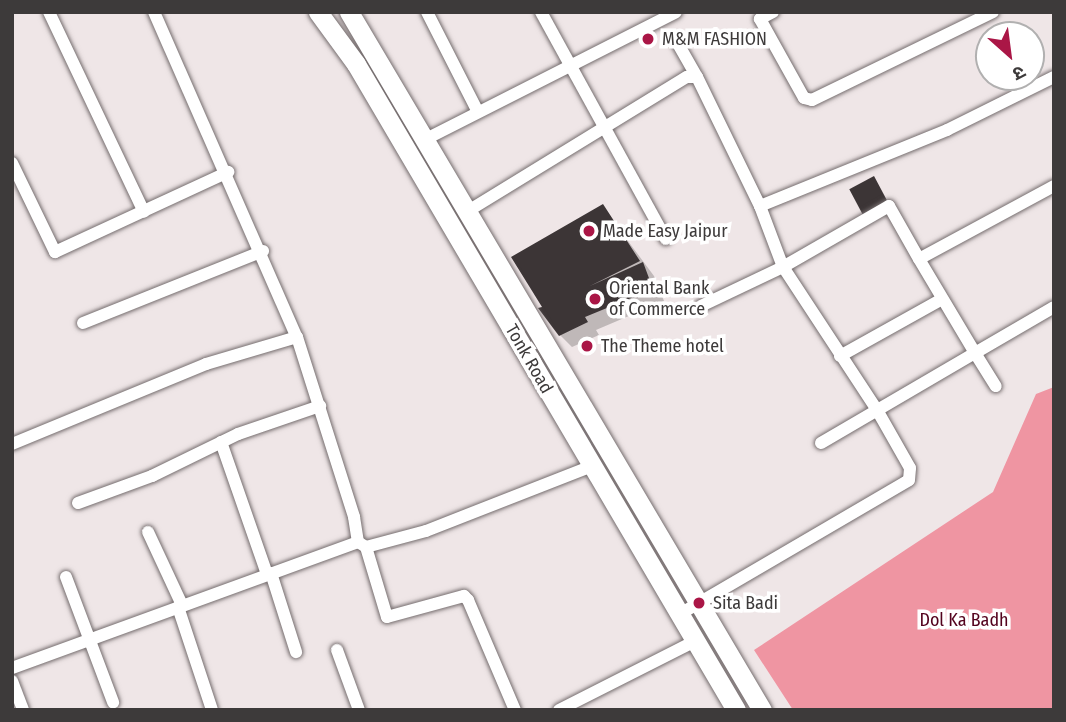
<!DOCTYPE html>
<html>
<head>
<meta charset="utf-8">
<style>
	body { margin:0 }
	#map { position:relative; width:1066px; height:722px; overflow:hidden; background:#efe6e7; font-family:"Fira Sans Condensed","Noto Sans Devanagari",sans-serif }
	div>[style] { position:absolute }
	.forest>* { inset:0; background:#ef95a2 }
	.shadow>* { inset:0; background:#0003 }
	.building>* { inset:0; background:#3c3536; transform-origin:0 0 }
	.roads { filter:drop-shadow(0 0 2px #756d6e) drop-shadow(0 0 2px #756d6e) }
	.minor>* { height:12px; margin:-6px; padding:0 6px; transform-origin:6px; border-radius:6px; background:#fff }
	.primary>* { height:19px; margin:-9.5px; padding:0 9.5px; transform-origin:9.5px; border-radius:9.5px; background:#fff }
	.dots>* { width:19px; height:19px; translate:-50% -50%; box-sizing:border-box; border:4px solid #fff; border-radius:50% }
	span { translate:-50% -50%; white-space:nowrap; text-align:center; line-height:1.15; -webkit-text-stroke:7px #fff; paint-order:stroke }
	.poi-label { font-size:18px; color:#3d3a3a }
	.left { translate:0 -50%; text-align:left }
	.street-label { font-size:18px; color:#3d3a3a }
	.park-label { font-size:18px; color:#53021d }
	.frame { position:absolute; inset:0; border:14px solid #3d3a3a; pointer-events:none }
	.north { position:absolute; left:975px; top:21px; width:70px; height:70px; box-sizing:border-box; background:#fff; border:2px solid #b1b0b0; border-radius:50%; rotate:152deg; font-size:19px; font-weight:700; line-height:28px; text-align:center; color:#3d3a3a }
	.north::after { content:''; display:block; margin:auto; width:24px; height:32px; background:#aa1646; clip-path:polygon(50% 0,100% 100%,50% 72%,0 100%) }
</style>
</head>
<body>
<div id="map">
	<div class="forest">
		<div style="clip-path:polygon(1054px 387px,1054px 710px,793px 710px,754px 650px,993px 492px,1036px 394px)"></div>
	</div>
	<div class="shadow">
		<div style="clip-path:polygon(602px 206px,654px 276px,664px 301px,596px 330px,599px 335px,572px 347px,560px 335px)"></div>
	</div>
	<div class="building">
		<div style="left:874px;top:176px;width:32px;height:28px;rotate:62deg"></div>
		<div style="clip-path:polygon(603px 204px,640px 261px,590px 286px,643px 262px,653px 289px,585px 317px,588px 322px,559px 336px,538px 308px,542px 307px,511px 257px)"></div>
	</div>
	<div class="roads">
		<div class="minor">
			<div style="left:49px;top:12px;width:221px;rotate:64.6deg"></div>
			<div style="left:154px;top:12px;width:355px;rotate:66.3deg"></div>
			<div style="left:297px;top:337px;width:189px;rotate:72.4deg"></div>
			<div style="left:354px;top:517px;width:25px;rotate:81deg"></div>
			<div style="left:427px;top:12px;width:110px;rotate:63deg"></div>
			<div style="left:541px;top:12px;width:259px;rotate:61.2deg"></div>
			<div style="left:773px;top:12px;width:15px;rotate:152deg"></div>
			<div style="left:760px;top:19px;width:90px;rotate:60.9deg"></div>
			<div style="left:804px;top:98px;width:8px;rotate:14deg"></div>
			<div style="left:812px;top:100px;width:201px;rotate:-25.9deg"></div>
			<div style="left:677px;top:42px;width:40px;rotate:60.3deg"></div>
			<div style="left:426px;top:139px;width:280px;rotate:-26.9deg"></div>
			<div style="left:12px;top:163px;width:99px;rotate:64.2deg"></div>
			<div style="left:55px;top:252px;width:191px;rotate:-24.8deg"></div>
			<div style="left:1054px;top:186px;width:153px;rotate:151.6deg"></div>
			<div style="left:919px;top:259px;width:109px;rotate:59.2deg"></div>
			<div style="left:975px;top:353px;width:91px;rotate:-30.2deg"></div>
			<div style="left:468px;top:211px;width:257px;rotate:-31.5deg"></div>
			<div style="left:687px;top:77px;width:10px"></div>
			<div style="left:697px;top:77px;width:144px;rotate:64deg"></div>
			<div style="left:919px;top:259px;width:61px;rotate:-119.5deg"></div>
			<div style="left:889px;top:206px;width:122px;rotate:150.1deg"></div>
			<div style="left:783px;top:267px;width:65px;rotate:-110.7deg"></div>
			<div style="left:760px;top:206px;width:202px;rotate:-22.1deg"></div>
			<div style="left:947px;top:130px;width:119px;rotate:-26.4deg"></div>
			<div style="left:83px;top:323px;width:194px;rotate:-21.8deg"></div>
			<div style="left:840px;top:356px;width:115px;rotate:-29.2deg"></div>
			<div style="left:221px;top:442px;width:140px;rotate:70.8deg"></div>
			<div style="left:821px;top:443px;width:178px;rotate:-30.3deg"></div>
			<div style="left:975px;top:353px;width:39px;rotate:58deg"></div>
			<div style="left:12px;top:444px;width:210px;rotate:-22.4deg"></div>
			<div style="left:206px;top:364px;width:95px;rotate:-16.5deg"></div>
			<div style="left:78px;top:503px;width:79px;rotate:-20deg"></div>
			<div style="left:152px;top:476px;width:96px;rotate:-26deg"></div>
			<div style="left:238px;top:434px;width:87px;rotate:-18.9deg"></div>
			<div style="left:148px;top:532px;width:81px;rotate:65deg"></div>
			<div style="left:366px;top:547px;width:73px;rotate:73.3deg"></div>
			<div style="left:387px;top:617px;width:80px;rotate:-15.3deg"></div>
			<div style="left:464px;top:596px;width:6px;rotate:45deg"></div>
			<div style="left:468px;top:600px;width:120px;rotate:66.9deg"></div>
			<div style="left:271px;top:573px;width:83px;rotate:72.4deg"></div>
			<div style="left:66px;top:577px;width:134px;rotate:69.4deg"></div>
			<div style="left:178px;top:607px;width:108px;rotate:71.7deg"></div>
			<div style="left:680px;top:614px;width:265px;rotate:-30.3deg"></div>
			<div style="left:909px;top:480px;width:12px;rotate:-85deg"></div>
			<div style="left:910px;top:468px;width:67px;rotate:-119.6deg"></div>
			<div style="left:877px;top:410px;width:171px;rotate:-123.3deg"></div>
			<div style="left:783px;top:267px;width:91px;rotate:154.6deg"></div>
			<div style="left:337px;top:650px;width:64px;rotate:69.9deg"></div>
			<div style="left:12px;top:668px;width:368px;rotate:-20deg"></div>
			<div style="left:358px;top:542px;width:9px;rotate:32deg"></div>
			<div style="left:366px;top:547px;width:62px;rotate:-14.9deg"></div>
			<div style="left:426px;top:531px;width:178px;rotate:-21.4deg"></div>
			<div style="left:12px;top:681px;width:31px;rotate:69deg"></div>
			<div style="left:559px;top:710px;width:153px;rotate:-26.9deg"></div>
		</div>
		<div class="primary">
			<div style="left:318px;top:12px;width:64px;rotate:53.8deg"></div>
			<div style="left:356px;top:64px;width:749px;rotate:59.53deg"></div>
			<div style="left:349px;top:12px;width:811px;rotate:59.39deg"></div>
		</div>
	</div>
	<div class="dots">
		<div style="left:648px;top:39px;background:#aa1646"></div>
		<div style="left:589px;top:231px;background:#aa1646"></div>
		<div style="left:595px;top:299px;background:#aa1646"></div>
		<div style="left:587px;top:346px;background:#aa1646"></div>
		<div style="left:699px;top:603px;background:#aa1646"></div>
	</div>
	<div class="poi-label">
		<span class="left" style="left:662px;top:39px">M&amp;M FASHION</span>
		<span class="left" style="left:603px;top:231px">Made Easy Jaipur</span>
		<span class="left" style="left:609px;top:299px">Oriental Bank<br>of Commerce</span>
		<span class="left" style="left:601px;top:346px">The Theme hotel</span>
		<span class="left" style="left:713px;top:603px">Sita Badi</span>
	</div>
	<div class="street-label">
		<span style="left:529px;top:359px;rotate:60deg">Tonk Road</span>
	</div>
	<div class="park-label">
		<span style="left:964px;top:620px">Dol Ka Badh</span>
	</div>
	<div class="frame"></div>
	<div class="north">उ</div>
</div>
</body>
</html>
